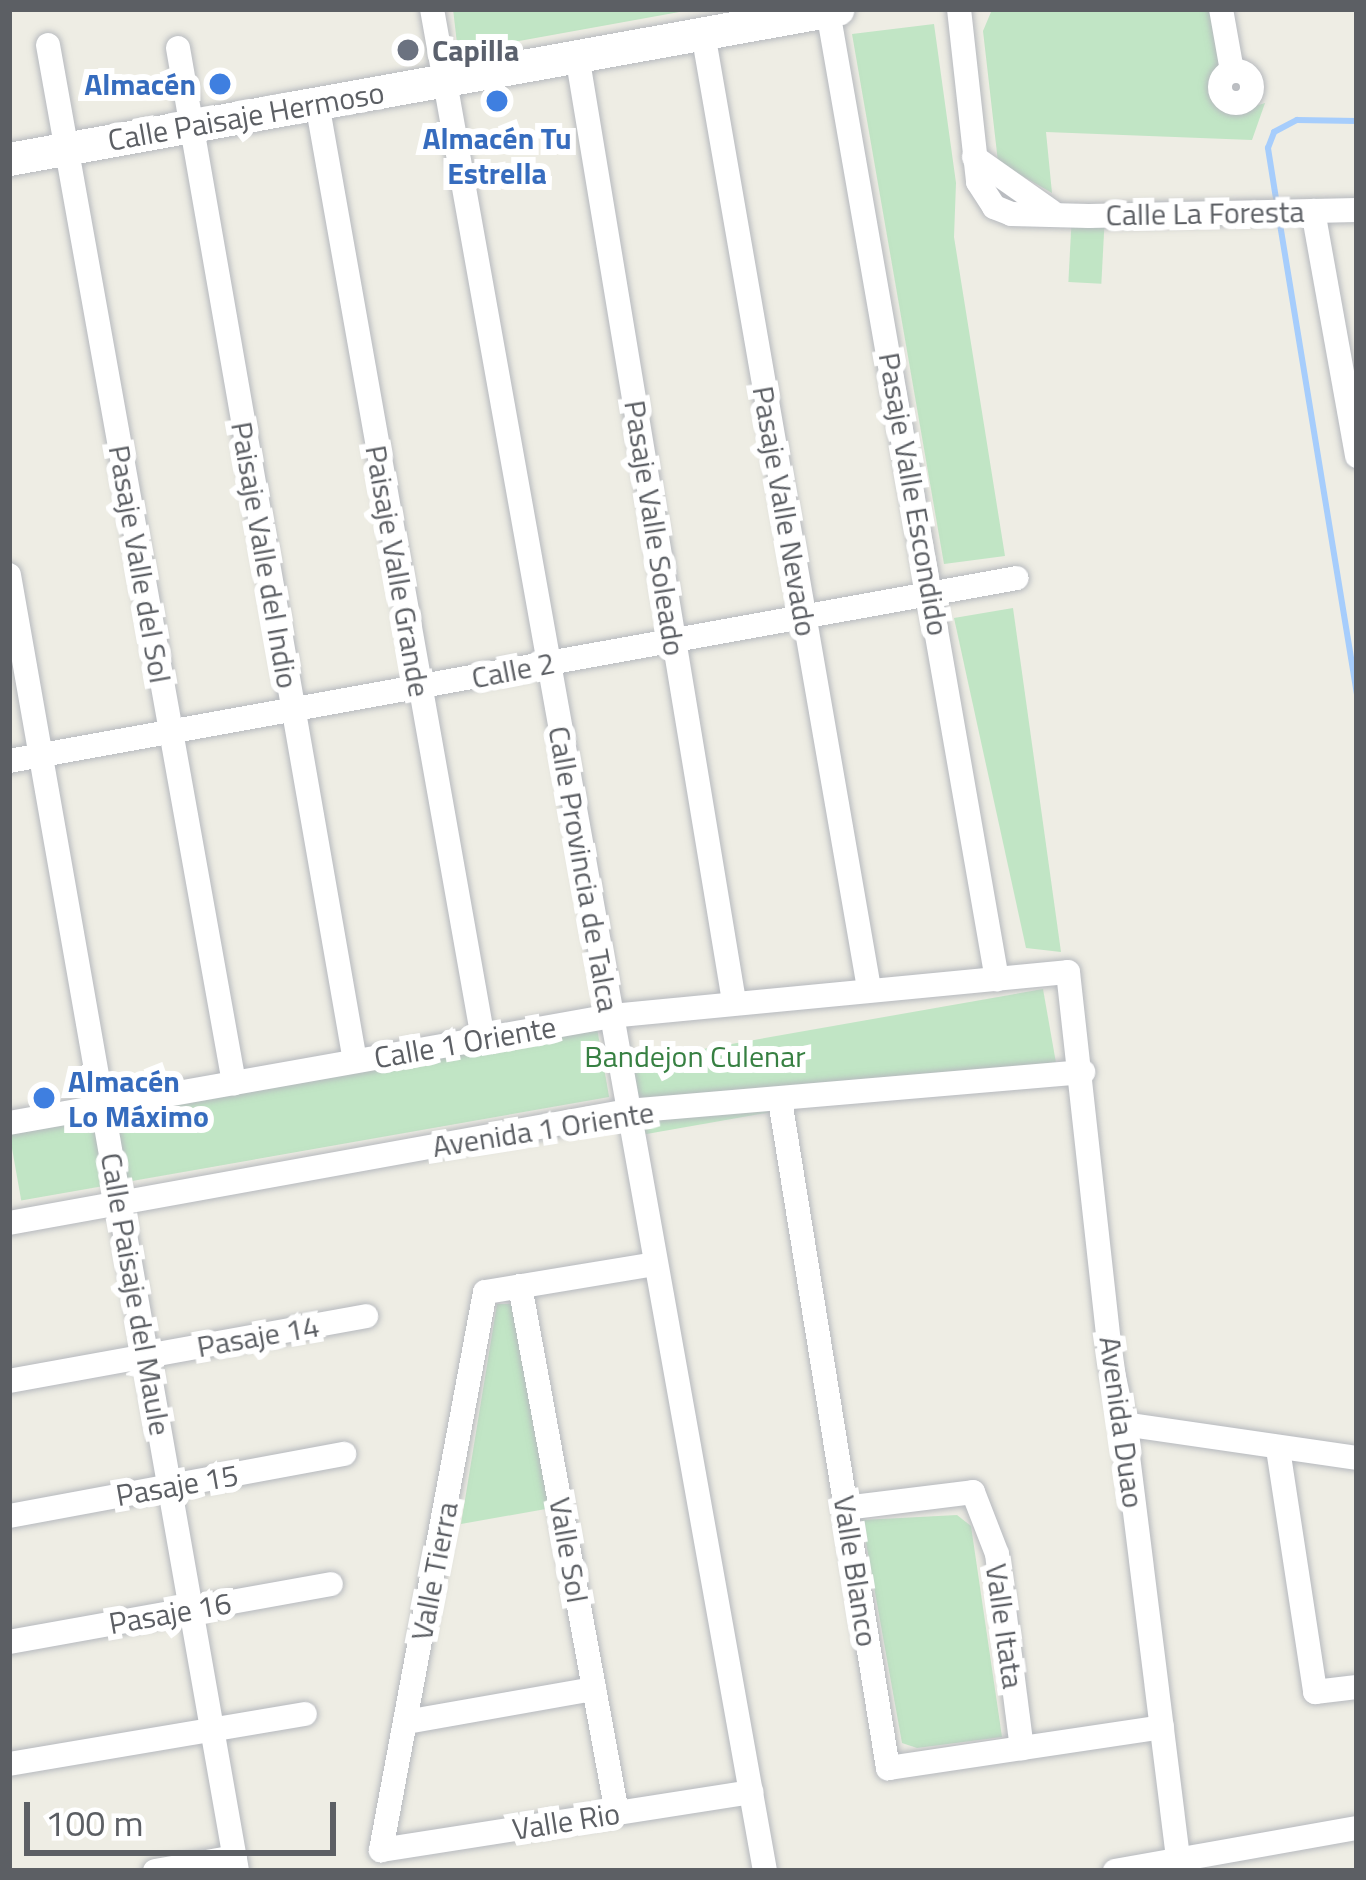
<!DOCTYPE html>
<html>
<head>
<meta charset="utf-8">
<style>
	body { margin:0 }
	#map { position:relative; width:1366px; height:1880px; overflow:hidden; background:#eeede4; font-family:"Titillium Web",sans-serif }
	div>[style] { position:absolute }
	.green>* { inset:0; background:#c1e5c5; transform-origin:0 0 }
	.stream>* { height:6px; margin:-3px; padding:0 3px; transform-origin:3px; border-radius:3px; background:#a6cdfc }
	.roads { filter:drop-shadow(0 0 3px #b6b9be) drop-shadow(0 0 3px #b6b9be) }
	.street>* { height:24px; margin:-12px; padding:0 12px; transform-origin:12px; border-radius:12px; background:#fff }
	.street>.ring { margin:-12px; padding:0; box-sizing:content-box; background:none; border:24px solid #fff; border-radius:50% }
	.secondary>* { height:33px; margin:-16.5px; padding:0 16.5px; transform-origin:16.5px; border-radius:16.5px; background:#fff }
	.dots>* { width:33px; height:33px; translate:-50% -50%; box-sizing:border-box; border:6px solid #fff; border-radius:50% }
	span { translate:-50% -50%; white-space:nowrap; text-align:center; line-height:1.15; -webkit-text-stroke:12px #fff; paint-order:stroke }
	.worship-label { font-size:30px; color:#5b616d; font-weight:700 }
	.left { translate:0 -50%; text-align:left }
	.shop-label { font-size:30px; color:#366cbe; font-weight:700 }
	.right { translate:-100% -50%; text-align:right }
	.street-label { font-size:30px; color:#5c5f64 }
	.park-label { font-size:30px; color:#378042 }
	.frame { position:absolute; inset:0; border:12px solid #5c5f64; pointer-events:none }
	.scale { position:absolute; left:24px; top:1802px; width:312px; height:54px; box-sizing:border-box; border:6px solid #5c5f64; border-top:0; padding-left:15px; font-size:36px; line-height:42px; white-space:nowrap; color:#5c5f64; -webkit-text-stroke:9px #fff; paint-order:stroke }
</style>
</head>
<body>
<div id="map">
	<div class="green">
		<div style="clip-path:polygon(453px 9px,696px 9px,458px 52px)"></div>
		<div style="clip-path:polygon(1002px 9px,1218px 9px,1227px 70px,1220px 80px,1222px 94px,1232px 106px,1245px 109px,1265px 103px,1252px 140px,1046px 132px,1052px 193px,998px 162px,983px 31px,991px 12px)"></div>
		<div style="clip-path:polygon(934px 24px,956px 183px,954px 237px,1005px 556px,944px 564px,852px 34px)"></div>
		<div style="left:1072px;top:213px;width:33px;height:69px;rotate:3deg"></div>
		<div style="clip-path:polygon(1013px 608px,1061px 952px,1026px 948px,954px 618px)"></div>
		<div style="left:1043px;top:989px;width:74px;height:417px;rotate:80deg"></div>
		<div style="left:597px;top:1028px;width:70px;height:597px;rotate:80deg"></div>
		<div style="clip-path:polygon(497px 1304px,518px 1304px,557px 1507px,461px 1524px)"></div>
		<div style="clip-path:polygon(957px 1515px,971px 1526px,1002px 1737px,917px 1748px,902px 1743px,862px 1520px)"></div>
	</div>
	<div class="stream">
		<div style="left:1277px;top:205px;width:58px;rotate:-99deg"></div>
		<div style="left:1268px;top:148px;width:17px;rotate:-69deg"></div>
		<div style="left:1274px;top:132px;width:26px;rotate:-28deg"></div>
		<div style="left:1297px;top:120px;width:60px;rotate:1deg"></div>
		<div style="left:1279px;top:218px;width:483px;rotate:80.7deg"></div>
	</div>
	<div class="roads">
		<div class="street">
			<div style="left:432px;top:9px;width:1892px;rotate:79.86deg"></div>
			<div style="left:959px;top:9px;width:174px;rotate:83.7deg"></div>
			<div style="left:978px;top:182px;width:30px;rotate:57deg"></div>
			<div style="left:994px;top:207px;width:18px;rotate:22deg"></div>
			<div style="left:1011px;top:214px;width:78px;rotate:1.5deg"></div>
			<div style="left:1089px;top:216px;width:268px;rotate:-1.3deg"></div>
			<div style="left:1221px;top:9px;width:63px;rotate:79.9deg"></div>
			<div style="left:828px;top:11px;width:983px;rotate:80.1deg"></div>
			<div style="left:703px;top:33px;width:969px;rotate:80.14deg"></div>
			<div style="left:48px;top:45px;width:1055px;rotate:79.84deg"></div>
			<div style="left:178px;top:48px;width:1028px;rotate:80.09deg"></div>
			<div style="left:577px;top:55px;width:959px;rotate:80.58deg"></div>
			<div class="ring" style="left:1220px;top:71px;width:8px;height:8px"></div>
			<div style="left:317px;top:103px;width:951px;rotate:79.94deg"></div>
			<div style="left:974px;top:157px;width:95px;rotate:35.2deg"></div>
			<div style="left:1313px;top:211px;width:249px;rotate:79.8deg"></div>
			<div style="left:9px;top:575px;width:1316px;rotate:80.02deg"></div>
			<div style="left:9px;top:761px;width:1024px;rotate:-10.29deg"></div>
			<div style="left:780px;top:1100px;width:677px;rotate:80.82deg"></div>
			<div style="left:888px;top:1768px;width:277px;rotate:-8.5deg"></div>
			<div style="left:9px;top:1123px;width:611px;rotate:-10.08deg"></div>
			<div style="left:611px;top:1016px;width:459px;rotate:-5.5deg"></div>
			<div style="left:1068px;top:972px;width:393px;rotate:83.7deg"></div>
			<div style="left:1111px;top:1363px;width:62px;rotate:78deg"></div>
			<div style="left:1124px;top:1424px;width:450px;rotate:82.9deg"></div>
			<div style="left:9px;top:1223px;width:629px;rotate:-10.26deg"></div>
			<div style="left:628px;top:1111px;width:457px;rotate:-4.9deg"></div>
			<div style="left:655px;top:1264px;width:172px;rotate:170.6deg"></div>
			<div style="left:485px;top:1292px;width:568px;rotate:100.56deg"></div>
			<div style="left:381px;top:1850px;width:375px;rotate:-8.9deg"></div>
			<div style="left:520px;top:1286px;width:536px;rotate:79.57deg"></div>
			<div style="left:9px;top:1381px;width:363px;rotate:-10.3deg"></div>
			<div style="left:1124px;top:1424px;width:235px;rotate:8.3deg"></div>
			<div style="left:1278px;top:1449px;width:246px;rotate:81.3deg"></div>
			<div style="left:1315px;top:1692px;width:42px;rotate:-6.8deg"></div>
			<div style="left:845px;top:1508px;width:129px;rotate:-7.1deg"></div>
			<div style="left:973px;top:1492px;width:66px;rotate:68.8deg"></div>
			<div style="left:997px;top:1554px;width:196px;rotate:82.7deg"></div>
			<div style="left:9px;top:1516px;width:341px;rotate:-10.5deg"></div>
			<div style="left:9px;top:1642px;width:327px;rotate:-10.2deg"></div>
			<div style="left:406px;top:1722px;width:191px;rotate:-10deg"></div>
			<div style="left:9px;top:1764px;width:300px;rotate:-9.6deg"></div>
			<div style="left:155px;top:1871px;width:81px;rotate:-9.9deg"></div>
			<div style="left:1115px;top:1871px;width:246px;rotate:-10.1deg"></div>
		</div>
		<div class="secondary">
			<div style="left:9px;top:159px;width:842px;rotate:-10.26deg"></div>
		</div>
	</div>
	<div class="dots">
		<div style="left:408px;top:50px;background:#6b7280"></div>
		<div style="left:220px;top:84px;background:#3f7fe0"></div>
		<div style="left:497px;top:101px;background:#3f7fe0"></div>
		<div style="left:44px;top:1098px;background:#3f7fe0"></div>
	</div>
	<div class="worship-label">
		<span class="left" style="left:432px;top:50px">Capilla</span>
	</div>
	<div class="shop-label">
		<span class="right" style="left:196px;top:84px">Almacén</span>
		<span style="left:497px;top:155px">Almacén Tu<br>Estrella</span>
		<span class="left" style="left:68px;top:1098px">Almacén<br>Lo Máximo</span>
	</div>
	<div class="street-label">
		<span style="left:246px;top:116px;rotate:-10deg">Calle Paisaje Hermoso</span>
		<span style="left:1205px;top:213px;rotate:-1deg">Calle La Foresta</span>
		<span style="left:914px;top:494px;rotate:80deg">Pasaje Valle Escondido</span>
		<span style="left:785px;top:511px;rotate:80deg">Pasaje Valle Nevado</span>
		<span style="left:655px;top:528px;rotate:81deg">Pasaje Valle Soleado</span>
		<span style="left:265px;top:555px;rotate:80deg">Paisaje Valle del Indio</span>
		<span style="left:140px;top:564px;rotate:80deg">Pasaje Valle del Sol</span>
		<span style="left:398px;top:571px;rotate:80deg">Paisaje Valle Grande</span>
		<span style="left:513px;top:670px;rotate:-11deg">Calle 2</span>
		<span style="left:584px;top:869px;rotate:80deg">Calle Provincia de Talca</span>
		<span style="left:465px;top:1042px;rotate:-10deg">Calle 1 Oriente</span>
		<span style="left:543px;top:1129px;rotate:-9deg">Avenida 1 Oriente</span>
		<span style="left:136px;top:1294px;rotate:80deg">Calle Paisaje del Maule</span>
		<span style="left:258px;top:1336px;rotate:-10deg">Pasaje 14</span>
		<span style="left:1122px;top:1422px;rotate:82deg">Avenida Duao</span>
		<span style="left:177px;top:1485px;rotate:-10deg">Pasaje 15</span>
		<span style="left:569px;top:1550px;rotate:80deg">Valle Sol</span>
		<span style="left:434px;top:1571px;rotate:-79deg">Valle Tierra</span>
		<span style="left:856px;top:1571px;rotate:81deg">Valle Blanco</span>
		<span style="left:170px;top:1613px;rotate:-10deg">Pasaje 16</span>
		<span style="left:1005px;top:1626px;rotate:82deg">Valle Itata</span>
		<span style="left:566px;top:1821px;rotate:-9deg">Valle Rio</span>
	</div>
	<div class="park-label">
		<span style="left:695px;top:1056px">Bandejon Culenar</span>
	</div>
	<div class="frame"></div>
	<div class="scale">100 m</div>
</div>
</body>
</html>
